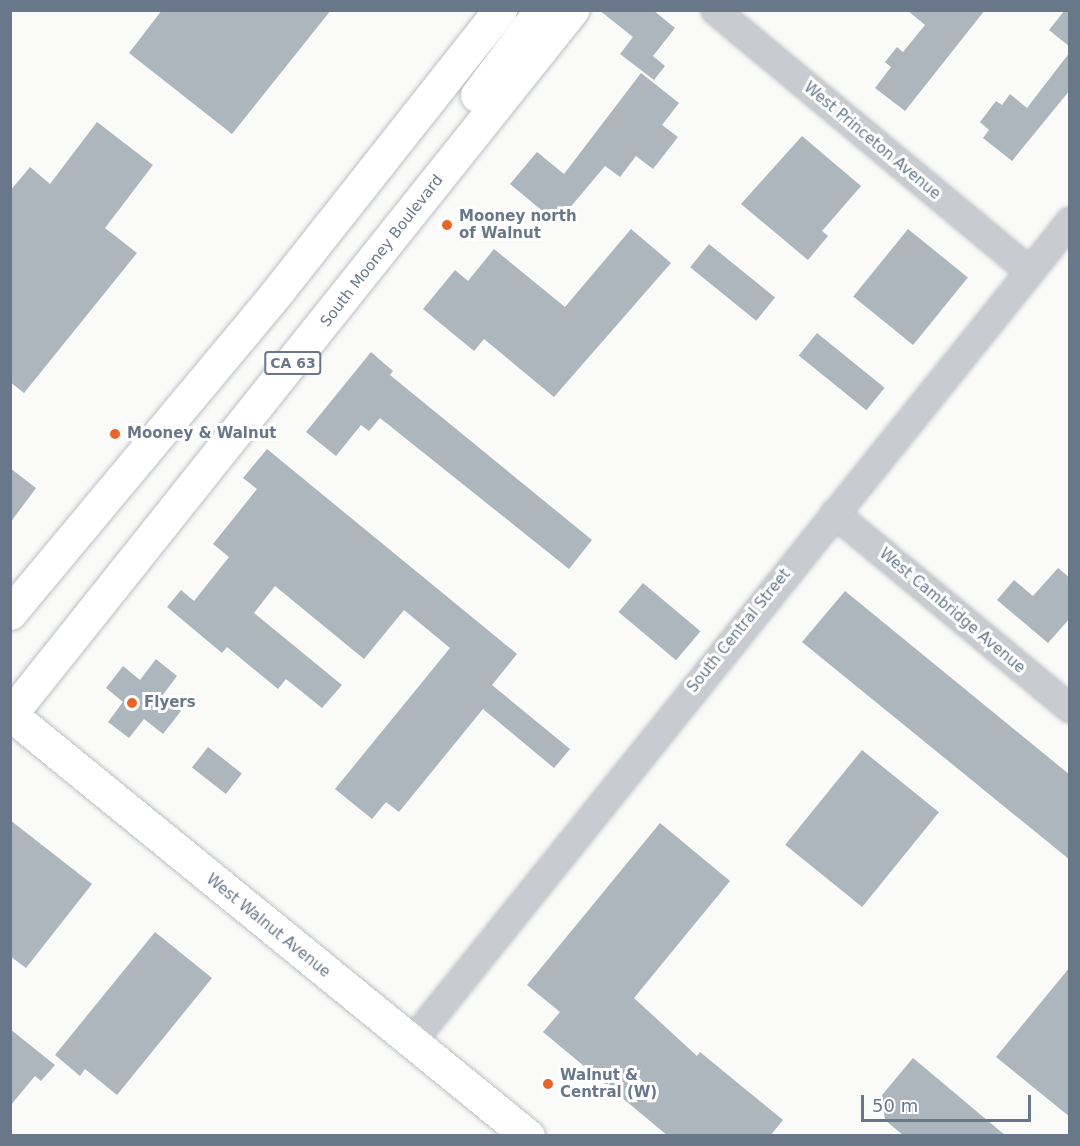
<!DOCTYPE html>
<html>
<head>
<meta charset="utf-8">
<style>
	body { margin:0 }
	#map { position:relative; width:1080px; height:1146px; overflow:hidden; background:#fafaf8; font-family:"DejaVu Sans",sans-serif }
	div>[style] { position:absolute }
	.building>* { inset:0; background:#aeb6bd; transform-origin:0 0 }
	.roads { filter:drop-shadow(0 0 2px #babfc4) drop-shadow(0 0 2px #babfc4) }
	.minor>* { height:27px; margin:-13.5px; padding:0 13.5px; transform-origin:13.5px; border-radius:13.5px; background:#c8cbcf }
	.secondary>* { height:33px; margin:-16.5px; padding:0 16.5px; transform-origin:16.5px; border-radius:16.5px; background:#fff }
	.primary>* { height:33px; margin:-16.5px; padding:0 16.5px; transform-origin:16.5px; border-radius:16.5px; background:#fff }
	.dots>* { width:16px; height:16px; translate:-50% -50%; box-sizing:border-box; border:3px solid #fff; border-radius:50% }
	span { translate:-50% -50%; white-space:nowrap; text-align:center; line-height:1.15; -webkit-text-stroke:6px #fff; paint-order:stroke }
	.shield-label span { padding:2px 4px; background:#fff; border:2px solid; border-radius:4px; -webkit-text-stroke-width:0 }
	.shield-label { font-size:14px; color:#68788a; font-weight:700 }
	.street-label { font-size:15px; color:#68788a }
	.poi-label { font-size:15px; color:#68788a; font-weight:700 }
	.left { translate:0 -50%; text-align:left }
	.frame { position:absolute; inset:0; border:12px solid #68788a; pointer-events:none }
	.scale { position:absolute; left:861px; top:1095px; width:170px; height:27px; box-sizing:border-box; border:3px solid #68788a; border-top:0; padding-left:8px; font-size:18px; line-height:21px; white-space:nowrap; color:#68788a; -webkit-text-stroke:4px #fff; paint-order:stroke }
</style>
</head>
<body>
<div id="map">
	<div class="building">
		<div style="clip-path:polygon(162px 10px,331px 10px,232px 134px,129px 53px)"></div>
		<div style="clip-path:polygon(599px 10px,653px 10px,675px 28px,653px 56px,665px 66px,654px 80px,620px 54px,633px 37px)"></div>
		<div style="clip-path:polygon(907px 10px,985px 10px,905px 111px,875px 88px,891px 67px,885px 62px,897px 47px,903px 52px,925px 25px)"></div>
		<div style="clip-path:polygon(1065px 10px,1070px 10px,1070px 47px,1049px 30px)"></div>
		<div style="clip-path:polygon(1070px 52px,1070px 90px,1012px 161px,983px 138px,989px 130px,980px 122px,996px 101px,1002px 105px,1010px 94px,1027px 108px)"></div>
		<div style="clip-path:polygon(641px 73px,679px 103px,662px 125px,678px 137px,653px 169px,636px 156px,620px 177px,605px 166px,557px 223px,510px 184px,537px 152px,564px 174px)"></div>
		<div style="clip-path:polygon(97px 122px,153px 165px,105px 228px,137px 253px,24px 393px,10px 382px,10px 191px,30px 167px,50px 184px)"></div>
		<div style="clip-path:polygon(802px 136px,861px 186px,822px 231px,828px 236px,808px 260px,741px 204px)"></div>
		<div style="clip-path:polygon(631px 229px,671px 263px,554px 397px,484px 339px,474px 351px,423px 309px,455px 270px,468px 281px,494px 249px,565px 307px)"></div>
		<div style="left:908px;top:229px;width:77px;height:87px;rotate:39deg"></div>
		<div style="left:709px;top:244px;width:85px;height:30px;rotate:39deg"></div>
		<div style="left:817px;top:333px;width:87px;height:29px;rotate:39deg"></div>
		<div style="clip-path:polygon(371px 352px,393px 371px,390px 375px,592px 540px,569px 569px,380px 418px,369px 431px,361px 425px,336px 456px,306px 432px)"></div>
		<div style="clip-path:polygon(267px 449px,517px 654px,492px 685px,570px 749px,554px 768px,483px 709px,399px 812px,386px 802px,372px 819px,335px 789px,450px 648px,404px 610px,364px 659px,275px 586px,254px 613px,342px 685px,322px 708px,286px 679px,278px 689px,227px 647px,222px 653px,167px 607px,181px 590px,194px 601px,229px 557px,213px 544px,257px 489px,243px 478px)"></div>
		<div style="clip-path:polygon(10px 468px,36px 488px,10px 523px)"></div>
		<div style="clip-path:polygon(1058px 568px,1070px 578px,1070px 618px,1048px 643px,997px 600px,1014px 580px,1033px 596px)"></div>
		<div style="left:643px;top:583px;width:75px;height:38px;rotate:40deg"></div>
		<div style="clip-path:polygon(845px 591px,1070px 775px,1070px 860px,802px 642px)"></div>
		<div style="clip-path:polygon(156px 659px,177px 676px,162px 696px,181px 711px,163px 734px,144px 719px,129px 738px,108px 722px,123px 702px,106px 688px,123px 666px,140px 680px)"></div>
		<div style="left:208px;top:747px;width:43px;height:26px;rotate:38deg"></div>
		<div style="left:862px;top:750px;width:99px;height:122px;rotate:39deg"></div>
		<div style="clip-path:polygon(10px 820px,92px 884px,26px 968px,10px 956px)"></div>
		<div style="clip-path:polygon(660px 823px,730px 881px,634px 998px,697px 1056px,700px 1052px,783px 1120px,770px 1136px,668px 1136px,543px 1032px,560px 1012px,527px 985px)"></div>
		<div style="clip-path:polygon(155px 932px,212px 978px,117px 1095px,85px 1069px,80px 1076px,55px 1055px)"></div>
		<div style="clip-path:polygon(1070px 967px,1070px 1117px,996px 1057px)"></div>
		<div style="clip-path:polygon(10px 1029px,55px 1065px,41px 1081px,35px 1076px,10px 1106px)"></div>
		<div style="clip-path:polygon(913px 1058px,1006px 1136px,904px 1136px,885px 1120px,882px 1095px)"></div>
	</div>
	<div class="roads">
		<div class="minor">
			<div style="left:715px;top:10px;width:408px;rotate:39.7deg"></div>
			<div style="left:834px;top:513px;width:306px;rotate:39.6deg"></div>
			<div style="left:411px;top:1042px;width:1053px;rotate:-51.25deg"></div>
		</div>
		<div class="secondary">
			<div style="left:10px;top:714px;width:668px;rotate:39.17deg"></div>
		</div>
		<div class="primary">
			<div style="left:477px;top:95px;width:106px;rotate:-53deg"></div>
			<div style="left:10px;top:613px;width:413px;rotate:-50.2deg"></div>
			<div style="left:274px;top:296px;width:365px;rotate:-51.7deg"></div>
			<div style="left:10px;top:715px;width:902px;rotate:-51.44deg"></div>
		</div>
	</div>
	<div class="dots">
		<div style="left:447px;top:225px;background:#ea6428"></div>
		<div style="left:115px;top:434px;background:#ea6428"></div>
		<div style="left:132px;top:703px;background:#ea6428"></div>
		<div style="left:548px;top:1084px;background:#ea6428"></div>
	</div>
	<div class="shield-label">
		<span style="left:293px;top:363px">CA 63</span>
	</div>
	<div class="street-label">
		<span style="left:872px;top:141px;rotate:40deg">West Princeton Avenue</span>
		<span style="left:382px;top:251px;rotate:-52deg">South Mooney Boulevard</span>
		<span style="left:952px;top:611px;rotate:40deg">West Cambridge Avenue</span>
		<span style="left:739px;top:631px;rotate:-51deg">South Central Street</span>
		<span style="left:268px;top:926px;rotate:39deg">West Walnut Avenue</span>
	</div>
	<div class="poi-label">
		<span class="left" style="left:459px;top:225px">Mooney north<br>of Walnut</span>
		<span class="left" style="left:127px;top:434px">Mooney &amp; Walnut</span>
		<span class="left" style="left:144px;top:703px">Flyers</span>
		<span class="left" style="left:560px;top:1084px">Walnut &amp;<br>Central (W)</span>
	</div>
	<div class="frame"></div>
	<div class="scale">50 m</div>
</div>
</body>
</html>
